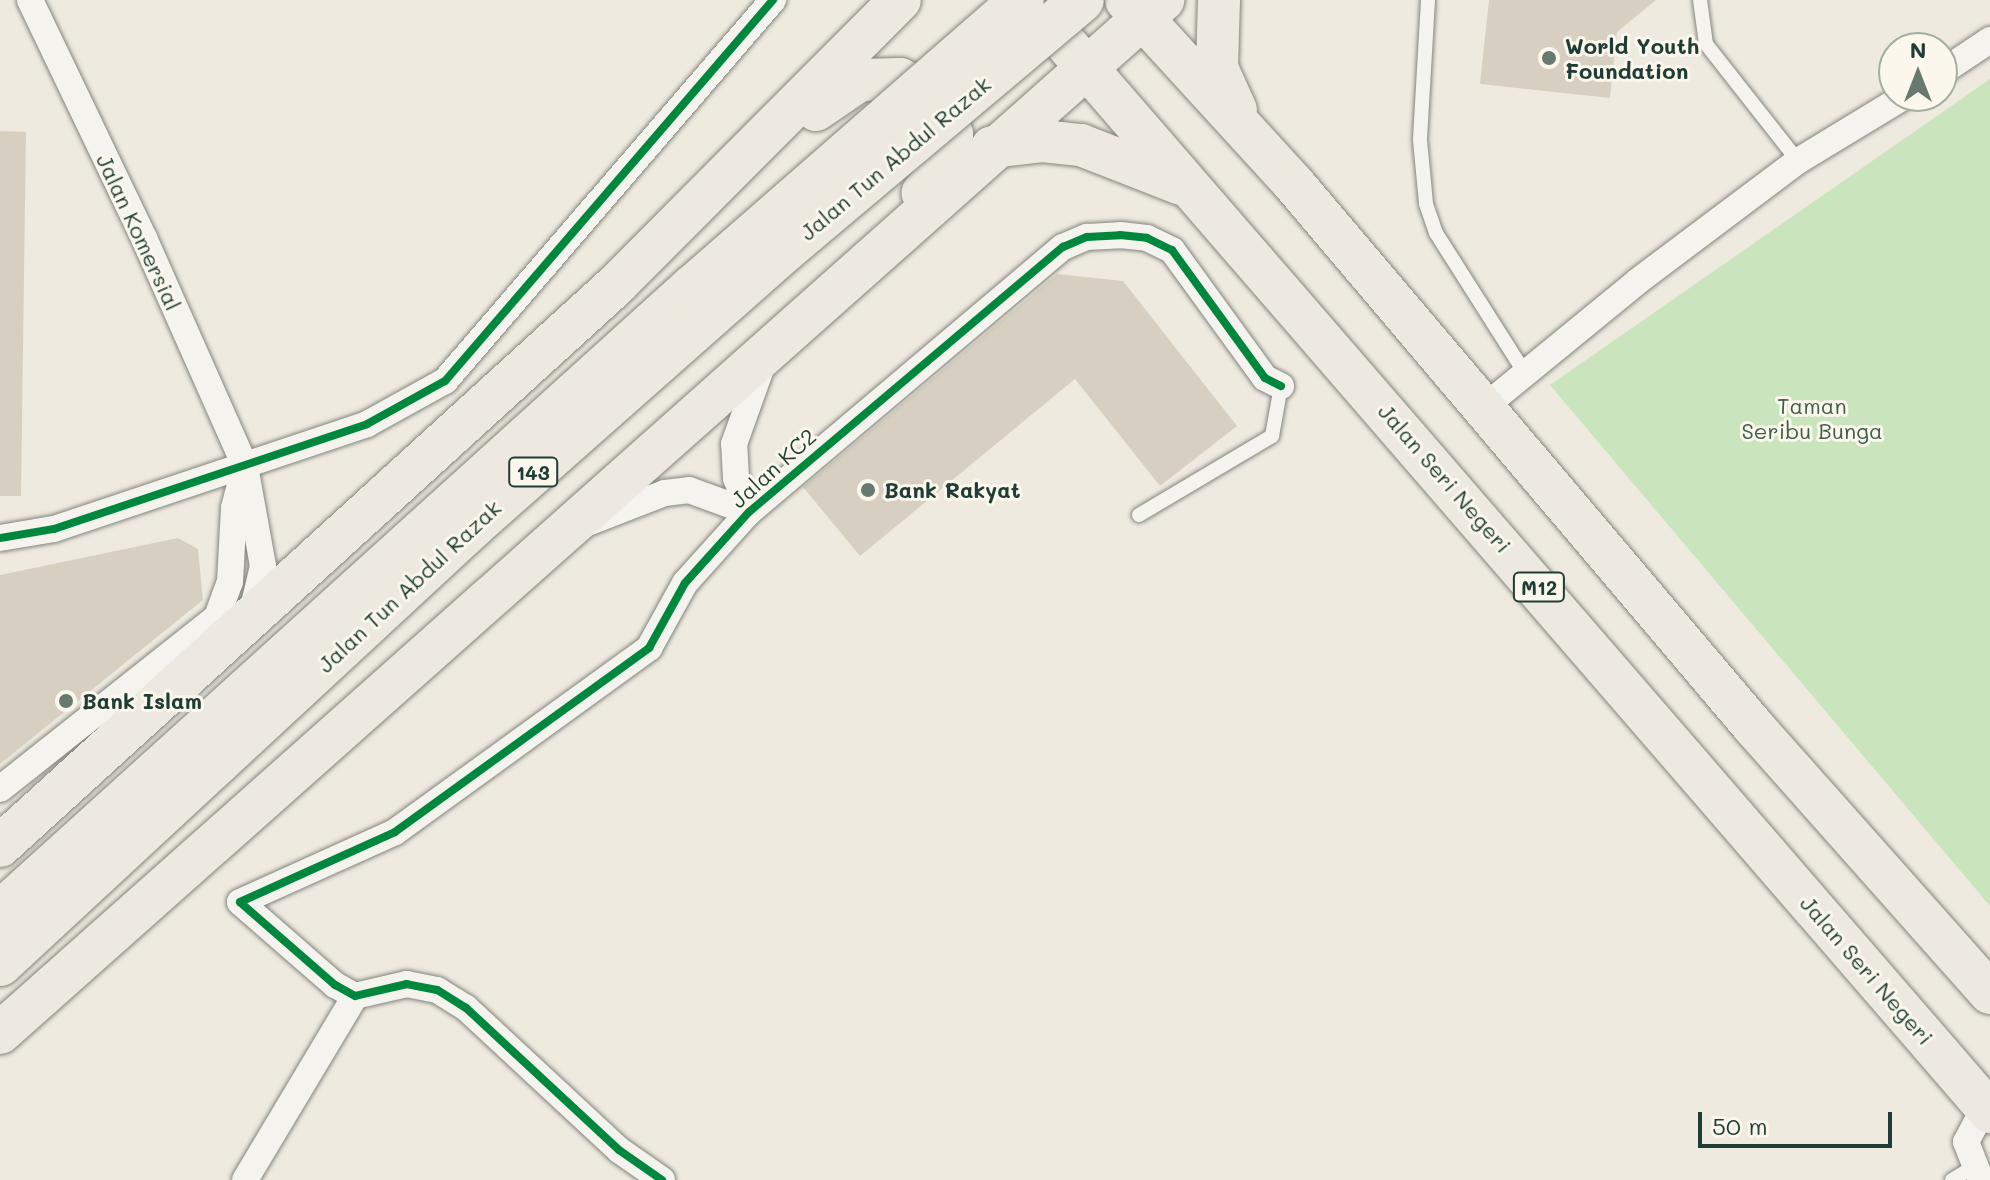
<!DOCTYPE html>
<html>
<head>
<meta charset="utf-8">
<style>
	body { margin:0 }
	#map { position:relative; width:1990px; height:1180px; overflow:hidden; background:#efeae0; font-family:Mali,sans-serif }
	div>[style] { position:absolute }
	.green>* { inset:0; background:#cae4be }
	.building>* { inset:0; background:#d7d0c2 }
	.roads { filter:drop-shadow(0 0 2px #82857f) drop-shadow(0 0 2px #82857f) }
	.lane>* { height:14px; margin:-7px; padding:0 7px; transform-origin:7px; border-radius:7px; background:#f5f3ee }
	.street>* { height:26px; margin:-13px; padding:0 13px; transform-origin:13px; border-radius:13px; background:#f5f3ee }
	.primary>* { height:42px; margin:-21px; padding:0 21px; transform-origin:21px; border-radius:21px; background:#eee9e0 }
	.bridges { filter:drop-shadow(0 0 2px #82857f) drop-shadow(0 0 2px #82857f) }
	.highway-bridge>* { height:44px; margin:-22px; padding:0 22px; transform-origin:22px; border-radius:22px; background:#eee9e0 }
	.cycleway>* { height:8px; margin:-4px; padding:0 4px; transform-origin:4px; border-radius:4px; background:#00873e }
	.dots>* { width:22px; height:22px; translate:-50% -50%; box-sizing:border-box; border:4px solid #fbf7ec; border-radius:50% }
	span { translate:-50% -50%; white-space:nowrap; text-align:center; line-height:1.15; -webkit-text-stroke:6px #fbf7ec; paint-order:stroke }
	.shield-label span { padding:2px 6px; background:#fbf7ec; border:2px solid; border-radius:6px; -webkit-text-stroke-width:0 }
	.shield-label { font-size:20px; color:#1f3d34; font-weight:700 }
	.poi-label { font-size:22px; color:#1f3d34; font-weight:700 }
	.left { translate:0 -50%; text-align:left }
	.street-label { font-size:22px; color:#1f3d34 }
	.park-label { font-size:22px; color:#3b5e4a }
	.north { position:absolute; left:1878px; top:32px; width:80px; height:80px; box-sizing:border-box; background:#fbf7ec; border:2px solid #a3ada2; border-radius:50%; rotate:0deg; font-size:22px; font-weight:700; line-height:32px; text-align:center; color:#1f3d34 }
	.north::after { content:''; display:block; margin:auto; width:28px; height:36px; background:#687a70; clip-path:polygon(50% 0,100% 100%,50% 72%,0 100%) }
	.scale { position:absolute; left:1698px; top:1112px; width:194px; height:36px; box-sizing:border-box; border:4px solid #1f3d34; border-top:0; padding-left:10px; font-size:24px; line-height:28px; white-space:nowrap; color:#1f3d34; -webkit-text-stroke:6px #fbf7ec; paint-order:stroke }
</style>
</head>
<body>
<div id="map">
	<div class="green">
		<div style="clip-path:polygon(1990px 79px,1990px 906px,1550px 385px)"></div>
	</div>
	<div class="building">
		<div style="clip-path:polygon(1489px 0,1656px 0,1617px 32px,1610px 98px,1480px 84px)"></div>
		<div style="clip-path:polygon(0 131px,26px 132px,21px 496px,0 496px)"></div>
		<div style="clip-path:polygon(1057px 274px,1123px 281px,1237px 426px,1160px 486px,1075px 379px,860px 556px,803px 487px)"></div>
		<div style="clip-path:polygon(178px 538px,198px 549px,203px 600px,0 764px,0 575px)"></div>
	</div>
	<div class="roads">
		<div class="lane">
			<div style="left:1428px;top:0;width:140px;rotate:93.3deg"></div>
			<div style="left:1420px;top:140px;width:64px;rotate:84.6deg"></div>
			<div style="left:1426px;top:204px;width:31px;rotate:71deg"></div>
			<div style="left:1436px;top:233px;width:168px;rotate:57.6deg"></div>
			<div style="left:1700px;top:0;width:44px;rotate:82.2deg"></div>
			<div style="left:1706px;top:44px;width:149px;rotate:51.8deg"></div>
			<div style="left:1139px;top:515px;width:155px;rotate:-30.7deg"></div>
			<div style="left:1272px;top:436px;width:51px;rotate:-79.8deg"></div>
			<div style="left:1952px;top:1180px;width:26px;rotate:-31deg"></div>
		</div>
		<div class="street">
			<div style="left:30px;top:0;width:264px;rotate:64.4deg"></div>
			<div style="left:144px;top:238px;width:249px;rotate:66.1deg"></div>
			<div style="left:245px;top:466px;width:102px;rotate:79.8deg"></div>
			<div style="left:263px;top:566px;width:47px;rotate:103.4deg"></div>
			<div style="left:1942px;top:72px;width:58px;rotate:-33.7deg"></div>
			<div style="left:1483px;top:408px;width:200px;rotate:-39.3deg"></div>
			<div style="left:1638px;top:281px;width:200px;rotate:-36.9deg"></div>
			<div style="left:1798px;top:161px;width:125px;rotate:-31.3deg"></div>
			<div style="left:749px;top:512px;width:36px;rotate:-111deg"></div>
			<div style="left:736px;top:478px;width:34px;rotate:-93deg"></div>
			<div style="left:734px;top:444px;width:86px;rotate:-70.3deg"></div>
			<div style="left:582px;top:525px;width:89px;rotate:-21.1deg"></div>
			<div style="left:665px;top:493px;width:24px;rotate:-7deg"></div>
			<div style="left:689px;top:490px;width:64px;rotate:20.1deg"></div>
			<div style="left:0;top:538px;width:55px;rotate:-9.5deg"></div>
			<div style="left:54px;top:529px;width:330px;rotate:-18.5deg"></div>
			<div style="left:367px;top:424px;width:89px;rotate:-28.9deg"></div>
			<div style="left:445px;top:381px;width:503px;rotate:-49.28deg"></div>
			<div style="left:0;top:789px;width:277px;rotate:-38.4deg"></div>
			<div style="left:217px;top:617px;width:37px;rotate:-70deg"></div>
			<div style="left:230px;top:582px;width:74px;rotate:-86.9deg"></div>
			<div style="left:234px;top:508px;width:40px;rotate:-75.6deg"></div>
			<div style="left:245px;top:1180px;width:214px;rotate:-59.1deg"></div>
			<div style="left:662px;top:1180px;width:52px;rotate:-145.1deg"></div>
			<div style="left:619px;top:1150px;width:209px;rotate:-137.1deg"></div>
			<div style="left:466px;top:1008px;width:34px;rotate:-148deg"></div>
			<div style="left:437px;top:990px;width:31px;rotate:-169deg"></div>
			<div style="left:407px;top:984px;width:53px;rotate:167deg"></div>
			<div style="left:355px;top:996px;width:23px;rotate:-151deg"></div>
			<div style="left:335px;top:985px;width:126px;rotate:-138.9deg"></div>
			<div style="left:240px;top:902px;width:170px;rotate:-24.3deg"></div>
			<div style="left:395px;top:832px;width:314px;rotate:-35.9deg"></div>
			<div style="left:649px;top:648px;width:74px;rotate:-61deg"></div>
			<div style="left:685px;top:583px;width:96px;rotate:-48deg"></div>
			<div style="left:749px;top:512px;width:411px;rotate:-40.2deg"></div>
			<div style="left:1063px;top:247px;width:26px;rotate:-23deg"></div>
			<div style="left:1087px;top:237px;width:33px;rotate:-3deg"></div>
			<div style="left:1120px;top:235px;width:27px;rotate:6deg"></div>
			<div style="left:1147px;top:238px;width:28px;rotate:26deg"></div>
			<div style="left:1172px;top:250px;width:158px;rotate:54deg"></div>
			<div style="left:1265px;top:378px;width:18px;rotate:27deg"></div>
			<div style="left:1981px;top:1180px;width:41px;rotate:-111.5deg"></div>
			<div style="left:1966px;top:1142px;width:40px;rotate:-62deg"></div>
		</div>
		<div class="primary">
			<div style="left:1126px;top:0;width:249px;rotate:47.6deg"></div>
			<div style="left:1294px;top:184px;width:710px;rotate:49.74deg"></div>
			<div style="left:1753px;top:726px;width:357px;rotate:48.4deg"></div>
			<div style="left:1219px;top:0;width:68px;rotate:91.7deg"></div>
			<div style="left:1217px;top:68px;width:46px;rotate:65.7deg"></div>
			<div style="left:1067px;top:45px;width:1411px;rotate:49.14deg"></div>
			<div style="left:816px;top:110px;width:53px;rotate:-34.3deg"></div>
			<div style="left:860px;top:80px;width:40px;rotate:-1.4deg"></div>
			<div style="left:900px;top:79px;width:39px;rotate:27deg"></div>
			<div style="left:935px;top:97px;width:41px;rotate:65.3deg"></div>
			<div style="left:952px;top:134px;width:33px;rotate:102deg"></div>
			<div style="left:945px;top:166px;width:35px;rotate:130deg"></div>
			<div style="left:992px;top:147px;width:50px;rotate:-6.8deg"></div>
			<div style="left:1042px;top:141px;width:39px;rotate:6deg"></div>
			<div style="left:1081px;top:145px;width:107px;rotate:21.3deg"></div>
			<div style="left:0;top:846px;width:833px;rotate:-42.32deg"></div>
			<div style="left:616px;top:285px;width:402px;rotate:-45.1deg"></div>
			<div style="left:0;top:1033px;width:1556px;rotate:-41.61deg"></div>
		</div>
	</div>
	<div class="bridges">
		<div class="highway-bridge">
			<div style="left:0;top:913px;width:935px;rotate:-42.1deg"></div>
			<div style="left:694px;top:286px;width:435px;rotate:-41.1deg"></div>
			<div style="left:0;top:964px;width:646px;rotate:-42.8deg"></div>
			<div style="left:474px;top:525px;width:415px;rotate:-41.5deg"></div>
			<div style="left:785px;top:250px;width:388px;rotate:-40.1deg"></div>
		</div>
	</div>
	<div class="cycleway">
		<div style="left:0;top:538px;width:55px;rotate:-9.5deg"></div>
		<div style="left:54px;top:529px;width:330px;rotate:-18.5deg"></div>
		<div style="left:367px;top:424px;width:89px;rotate:-28.9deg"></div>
		<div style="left:445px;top:381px;width:503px;rotate:-49.28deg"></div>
		<div style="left:662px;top:1180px;width:52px;rotate:-145.1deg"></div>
		<div style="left:619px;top:1150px;width:209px;rotate:-137.1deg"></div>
		<div style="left:466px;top:1008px;width:34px;rotate:-148deg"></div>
		<div style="left:437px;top:990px;width:31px;rotate:-169deg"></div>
		<div style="left:407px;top:984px;width:53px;rotate:167deg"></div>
		<div style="left:355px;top:996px;width:23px;rotate:-151deg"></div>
		<div style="left:335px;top:985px;width:126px;rotate:-138.9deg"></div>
		<div style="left:240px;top:902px;width:170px;rotate:-24.3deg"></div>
		<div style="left:395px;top:832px;width:314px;rotate:-35.9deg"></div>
		<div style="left:649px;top:648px;width:74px;rotate:-61deg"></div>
		<div style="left:685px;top:583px;width:96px;rotate:-48deg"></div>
		<div style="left:749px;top:512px;width:411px;rotate:-40.2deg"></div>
		<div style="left:1063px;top:247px;width:26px;rotate:-23deg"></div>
		<div style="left:1087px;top:237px;width:33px;rotate:-3deg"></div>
		<div style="left:1120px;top:235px;width:27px;rotate:6deg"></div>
		<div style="left:1147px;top:238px;width:28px;rotate:26deg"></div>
		<div style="left:1172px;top:250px;width:158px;rotate:54deg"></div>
		<div style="left:1265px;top:378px;width:18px;rotate:27deg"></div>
	</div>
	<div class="dots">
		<div style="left:1549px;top:58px;background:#687a70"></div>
		<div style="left:868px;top:490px;background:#687a70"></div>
		<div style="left:66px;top:701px;background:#687a70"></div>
	</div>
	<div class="shield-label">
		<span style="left:533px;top:472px">143</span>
		<span style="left:1539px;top:587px">M12</span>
	</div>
	<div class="poi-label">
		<span class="left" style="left:1565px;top:58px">World Youth<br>Foundation</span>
		<span class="left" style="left:884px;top:490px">Bank Rakyat</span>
		<span class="left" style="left:82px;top:701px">Bank Islam</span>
	</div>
	<div class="street-label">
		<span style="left:895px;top:158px;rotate:-40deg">Jalan Tun Abdul Razak</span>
		<span style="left:139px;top:232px;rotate:65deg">Jalan Komersial</span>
		<span style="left:773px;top:468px;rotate:-42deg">Jalan KC2</span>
		<span style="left:1445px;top:478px;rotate:49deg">Jalan Seri Negeri</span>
		<span style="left:409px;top:586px;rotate:-43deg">Jalan Tun Abdul Razak</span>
		<span style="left:1867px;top:970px;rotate:49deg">Jalan Seri Negeri</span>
	</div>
	<div class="park-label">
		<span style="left:1812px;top:418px">Taman<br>Seribu Bunga</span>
	</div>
	<div class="north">N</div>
	<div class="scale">50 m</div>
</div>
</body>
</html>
